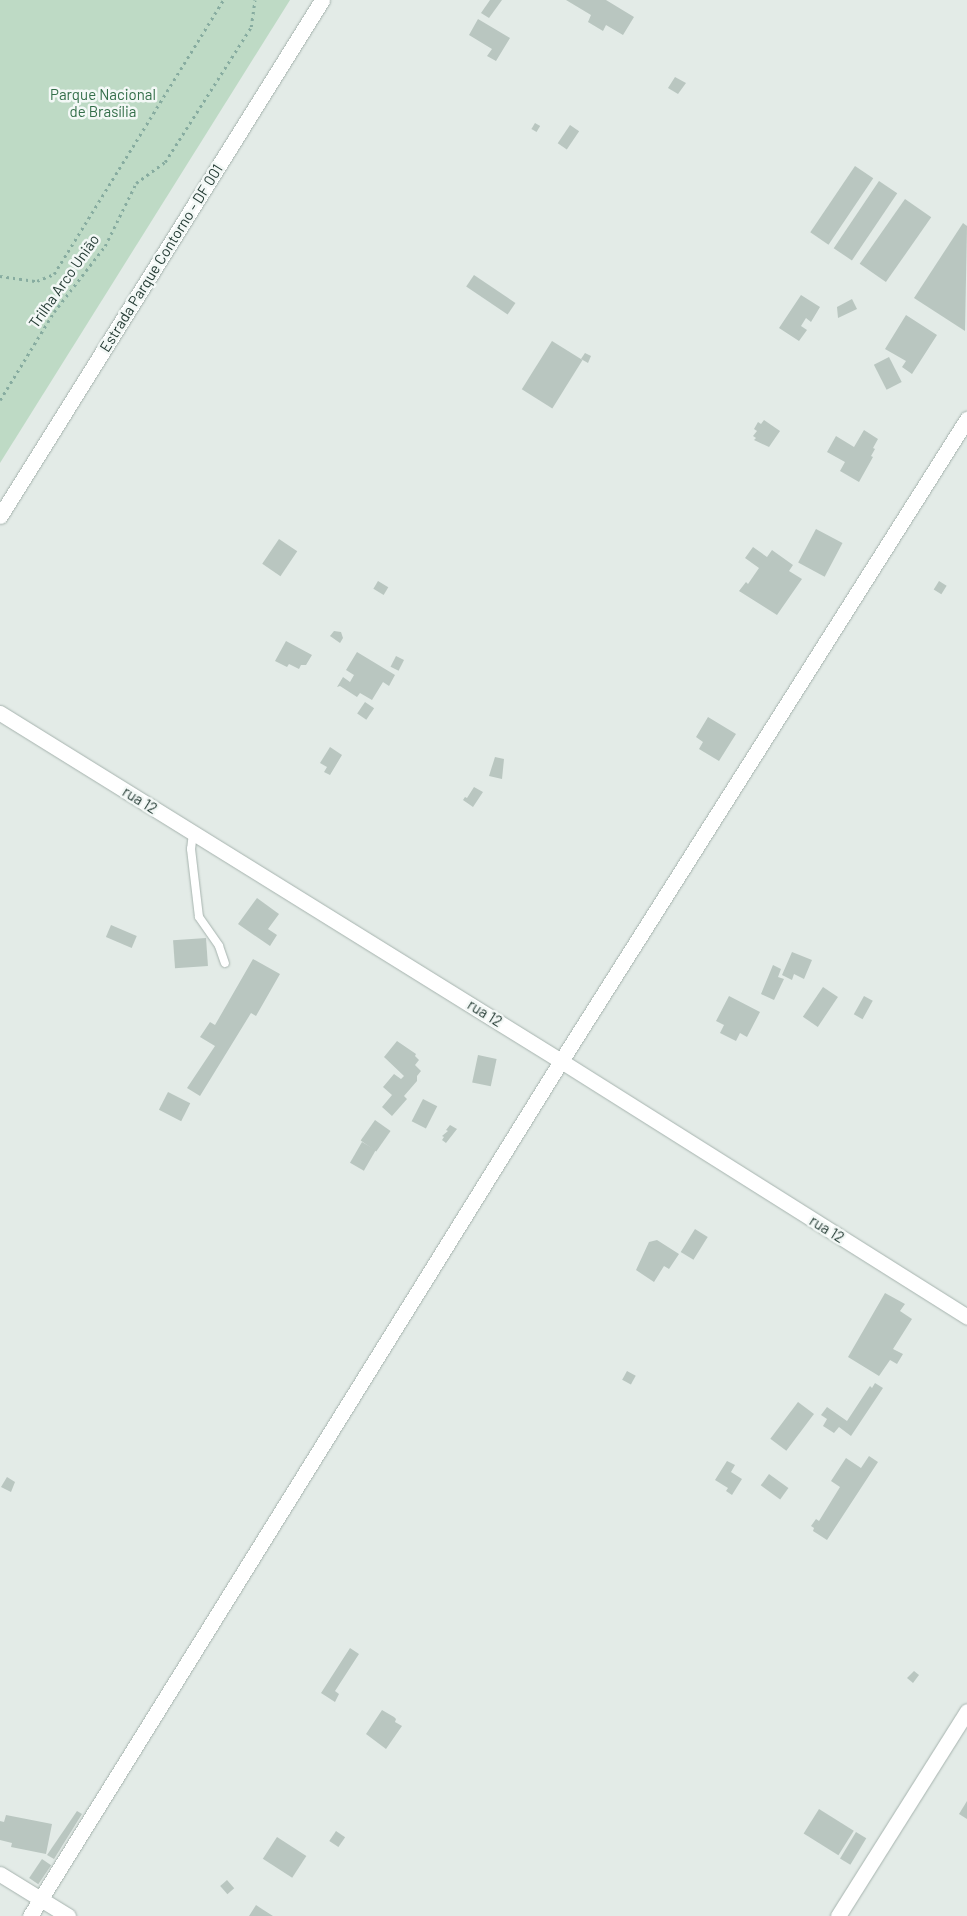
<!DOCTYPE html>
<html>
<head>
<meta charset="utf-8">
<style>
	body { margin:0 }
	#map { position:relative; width:967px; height:1916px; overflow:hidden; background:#e3ebe7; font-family:Barlow,sans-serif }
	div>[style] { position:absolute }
	.green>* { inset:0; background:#bedac5 }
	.building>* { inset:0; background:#b9c6c0; transform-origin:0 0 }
	.path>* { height:2.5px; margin-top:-1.25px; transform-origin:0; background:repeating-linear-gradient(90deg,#87aca0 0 2.5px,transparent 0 6.5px) }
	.roads { filter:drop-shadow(0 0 1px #a6b3ae) drop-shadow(0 0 1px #a6b3ae) }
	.lane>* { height:8px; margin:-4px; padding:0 4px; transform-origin:4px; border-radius:4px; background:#fff }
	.street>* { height:15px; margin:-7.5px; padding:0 7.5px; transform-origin:7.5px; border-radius:7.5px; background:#fff }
	.secondary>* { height:15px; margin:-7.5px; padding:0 7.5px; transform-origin:7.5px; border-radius:7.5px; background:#fff }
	span { translate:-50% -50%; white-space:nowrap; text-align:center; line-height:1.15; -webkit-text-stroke:5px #f3f8f6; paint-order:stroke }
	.park-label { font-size:15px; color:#336e49 }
	.street-label { font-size:15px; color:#243b34 }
</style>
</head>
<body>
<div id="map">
	<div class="green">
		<div style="clip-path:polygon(0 0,290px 0,0 463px)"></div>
	</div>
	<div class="building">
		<div style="clip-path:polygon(490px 0,502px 0,489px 18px,481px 13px)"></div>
		<div style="clip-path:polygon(566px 0,606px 0,634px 17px,623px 35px,606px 25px,603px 31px,588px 22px,591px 15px)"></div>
		<div style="clip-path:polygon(478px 19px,510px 38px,496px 61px,487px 56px,492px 49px,469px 35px)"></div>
		<div style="clip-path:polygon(675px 77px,686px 83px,678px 94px,668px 88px)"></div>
		<div style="left:535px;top:123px;width:6px;height:7px;rotate:31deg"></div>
		<div style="left:570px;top:125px;width:11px;height:22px;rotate:34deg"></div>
		<div style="left:855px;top:166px;width:22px;height:80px;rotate:34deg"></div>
		<div style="left:879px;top:181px;width:22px;height:81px;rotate:34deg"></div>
		<div style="left:905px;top:199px;width:32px;height:79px;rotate:35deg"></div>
		<div style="clip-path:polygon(963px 223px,967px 226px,965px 331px,914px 298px)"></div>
		<div style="left:474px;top:275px;width:50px;height:14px;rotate:34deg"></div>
		<div style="clip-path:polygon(801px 295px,820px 307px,811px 322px,806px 318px,801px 326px,807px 330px,799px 341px,779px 328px)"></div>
		<div style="clip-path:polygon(852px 299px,857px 309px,838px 318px,837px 307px)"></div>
		<div style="clip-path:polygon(906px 315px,937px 335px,912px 374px,902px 367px,906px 361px,885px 349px)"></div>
		<div style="left:552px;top:341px;width:36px;height:57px;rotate:32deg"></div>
		<div style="clip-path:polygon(585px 353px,591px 356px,588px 363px,581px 359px)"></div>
		<div style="left:889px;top:357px;width:28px;height:17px;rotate:63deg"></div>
		<div style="clip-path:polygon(764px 420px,780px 431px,769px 447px,754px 440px,756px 438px,753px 436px,757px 431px,754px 429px,758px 422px,761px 424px)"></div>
		<div style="clip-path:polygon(864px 430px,878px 439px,873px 448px,875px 449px,871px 456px,873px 457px,859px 482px,840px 471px,845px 462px,827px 452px,836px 436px,854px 447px)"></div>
		<div style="left:816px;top:529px;width:30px;height:38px;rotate:28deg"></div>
		<div style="left:279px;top:539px;width:22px;height:30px;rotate:34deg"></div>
		<div style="clip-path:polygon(753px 547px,767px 557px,772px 550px,793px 565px,789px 571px,802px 579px,777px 615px,739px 591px,746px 582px,748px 584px,759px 568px,745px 558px)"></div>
		<div style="left:378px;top:581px;width:12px;height:9px;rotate:31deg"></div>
		<div style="left:939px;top:581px;width:9px;height:10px;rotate:32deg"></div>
		<div style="clip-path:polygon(334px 631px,341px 632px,343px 638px,340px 643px,330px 636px)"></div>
		<div style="clip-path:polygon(286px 641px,312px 655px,306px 665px,301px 665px,299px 669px,289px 664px,287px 667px,275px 661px)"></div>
		<div style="clip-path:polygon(357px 652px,395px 675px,389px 686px,383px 682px,372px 700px,360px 693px,357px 697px,340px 686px,337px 687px,343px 677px,350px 682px,354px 675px,346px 670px)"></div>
		<div style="left:396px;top:656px;width:9px;height:12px;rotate:27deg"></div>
		<div style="left:365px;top:702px;width:11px;height:14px;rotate:34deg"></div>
		<div style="clip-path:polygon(708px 717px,736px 734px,719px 761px,699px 749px,703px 742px,696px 737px)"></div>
		<div style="clip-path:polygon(330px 747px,342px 755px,330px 775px,324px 772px,327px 767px,320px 763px)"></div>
		<div style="clip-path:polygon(495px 757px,504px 759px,502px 779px,489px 776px)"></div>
		<div style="clip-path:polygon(474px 787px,483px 792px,473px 807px,463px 800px,465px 797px,467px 798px)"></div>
		<div style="clip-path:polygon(257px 898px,279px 914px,268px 929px,277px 935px,270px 946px,238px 924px)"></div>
		<div style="left:111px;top:925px;width:28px;height:13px;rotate:23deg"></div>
		<div style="left:206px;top:938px;width:28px;height:33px;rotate:86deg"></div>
		<div style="clip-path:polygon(792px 952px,812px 960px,804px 979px,794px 974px,792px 980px,782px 975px)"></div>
		<div style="clip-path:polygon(253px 959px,280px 974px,256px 1016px,251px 1013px,200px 1096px,187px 1088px,215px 1046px,200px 1037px,210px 1022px,215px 1025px)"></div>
		<div style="clip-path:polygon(773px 965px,781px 969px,778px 977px,784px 979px,774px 1000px,761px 994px)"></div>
		<div style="left:823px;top:987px;width:18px;height:36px;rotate:34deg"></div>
		<div style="clip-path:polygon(729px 996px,760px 1012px,747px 1037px,740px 1033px,736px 1041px,720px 1033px,724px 1025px,716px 1021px)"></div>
		<div style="left:864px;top:996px;width:10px;height:21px;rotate:29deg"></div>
		<div style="clip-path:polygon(397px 1041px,416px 1054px,415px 1056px,419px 1060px,415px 1065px,421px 1071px,417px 1076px,417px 1081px,404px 1096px,407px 1099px,392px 1116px,382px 1107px,392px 1095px,383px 1087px,394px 1074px,401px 1079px,404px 1076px,384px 1057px)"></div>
		<div style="left:478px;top:1055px;width:19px;height:28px;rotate:12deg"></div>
		<div style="left:168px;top:1092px;width:25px;height:20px;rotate:27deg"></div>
		<div style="left:423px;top:1099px;width:16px;height:25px;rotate:27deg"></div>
		<div style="left:375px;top:1120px;width:19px;height:25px;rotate:35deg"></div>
		<div style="clip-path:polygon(450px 1125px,457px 1129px,446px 1143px,442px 1140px,444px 1137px,442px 1136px,448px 1131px,446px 1130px)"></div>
		<div style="left:362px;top:1142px;width:16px;height:24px;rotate:30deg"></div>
		<div style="left:695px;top:1229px;width:15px;height:27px;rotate:32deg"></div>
		<div style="clip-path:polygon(657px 1240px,679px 1254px,669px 1269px,664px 1266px,654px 1282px,636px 1270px,649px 1242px)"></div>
		<div style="clip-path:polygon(885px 1293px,905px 1304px,900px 1311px,912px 1319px,893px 1349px,903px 1354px,897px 1364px,890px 1360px,879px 1376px,848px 1357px)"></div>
		<div style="left:627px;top:1371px;width:10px;height:10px;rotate:29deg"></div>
		<div style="clip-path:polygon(875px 1383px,883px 1388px,851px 1436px,839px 1427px,834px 1433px,823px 1426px,827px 1419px,821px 1415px,827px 1407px,847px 1421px,870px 1386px,872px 1388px)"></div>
		<div style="left:798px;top:1402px;width:20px;height:46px;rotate:37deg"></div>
		<div style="clip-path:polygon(869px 1456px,878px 1462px,827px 1540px,813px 1531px,814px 1528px,811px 1526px,816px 1519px,819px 1521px,840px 1487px,831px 1481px,846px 1458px,861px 1468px)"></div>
		<div style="clip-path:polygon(727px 1461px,735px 1465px,731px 1472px,742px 1479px,732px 1495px,726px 1491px,728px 1488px,715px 1480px)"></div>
		<div style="left:769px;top:1474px;width:24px;height:14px;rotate:36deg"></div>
		<div style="clip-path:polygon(7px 1477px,15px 1482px,11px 1492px,1px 1487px)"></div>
		<div style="clip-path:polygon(350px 1648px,359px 1654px,335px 1691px,339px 1694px,335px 1702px,321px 1693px)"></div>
		<div style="clip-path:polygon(914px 1671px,919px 1675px,913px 1683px,907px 1678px)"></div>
		<div style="clip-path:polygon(382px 1710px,394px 1717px,396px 1719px,395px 1722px,402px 1726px,386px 1749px,366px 1734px)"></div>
		<div style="clip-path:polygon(967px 1801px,967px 1819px,959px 1814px)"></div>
		<div style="left:819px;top:1809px;width:41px;height:29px;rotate:32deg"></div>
		<div style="clip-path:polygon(77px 1811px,82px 1814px,54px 1859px,47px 1855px)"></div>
		<div style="clip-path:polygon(6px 1815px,52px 1824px,46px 1854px,11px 1847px,12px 1843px,0 1840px,0 1821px,4px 1822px)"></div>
		<div style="left:336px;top:1831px;width:11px;height:12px;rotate:34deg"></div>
		<div style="left:856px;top:1832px;width:12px;height:31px;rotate:31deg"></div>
		<div style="left:277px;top:1837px;width:35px;height:26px;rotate:33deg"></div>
		<div style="left:42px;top:1859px;width:11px;height:23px;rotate:34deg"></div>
		<div style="left:227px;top:1880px;width:11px;height:9px;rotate:49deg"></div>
		<div style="clip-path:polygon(256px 1905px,262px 1909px,273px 1916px,249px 1916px)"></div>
	</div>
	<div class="path">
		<div style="left:0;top:276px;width:37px;rotate:8deg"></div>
		<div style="left:37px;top:281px;width:18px;rotate:-22deg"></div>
		<div style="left:54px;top:274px;width:322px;rotate:-58.3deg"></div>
		<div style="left:0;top:400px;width:103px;rotate:-58.5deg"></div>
		<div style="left:54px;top:312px;width:83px;rotate:-52.3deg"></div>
		<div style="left:105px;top:246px;width:70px;rotate:-63.8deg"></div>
		<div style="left:136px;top:183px;width:36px;rotate:-36deg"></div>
		<div style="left:165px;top:162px;width:160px;rotate:-57.5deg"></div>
		<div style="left:251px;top:27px;width:27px;rotate:-82deg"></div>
	</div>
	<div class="roads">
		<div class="lane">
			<div style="left:193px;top:833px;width:16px;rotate:97deg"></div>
			<div style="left:191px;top:849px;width:68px;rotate:83.3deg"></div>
			<div style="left:199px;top:917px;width:35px;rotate:55deg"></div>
			<div style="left:219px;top:946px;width:18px;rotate:71deg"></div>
		</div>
		<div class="street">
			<div style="left:0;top:713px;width:660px;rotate:31.81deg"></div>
			<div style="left:561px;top:1061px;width:480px;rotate:32.2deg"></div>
			<div style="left:0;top:1874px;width:80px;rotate:31.7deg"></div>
			<div style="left:30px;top:1916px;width:1006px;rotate:-58.16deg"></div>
			<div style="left:561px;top:1061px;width:760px;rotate:-57.69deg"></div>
			<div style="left:838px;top:1916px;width:242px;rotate:-57.8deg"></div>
		</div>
		<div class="secondary">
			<div style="left:0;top:516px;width:608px;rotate:-58.03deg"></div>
		</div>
	</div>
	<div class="park-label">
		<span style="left:103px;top:103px">Parque Nacional<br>de Brasília</span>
	</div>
	<div class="street-label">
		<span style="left:161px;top:258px;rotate:-58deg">Estrada Parque Contorno - DF 001</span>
		<span style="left:64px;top:281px;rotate:-55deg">Trilha Arco União</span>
		<span style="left:140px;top:800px;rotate:32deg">rua 12</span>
		<span style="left:485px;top:1013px;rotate:32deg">rua 12</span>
		<span style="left:827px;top:1229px;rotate:32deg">rua 12</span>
	</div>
</div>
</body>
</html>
